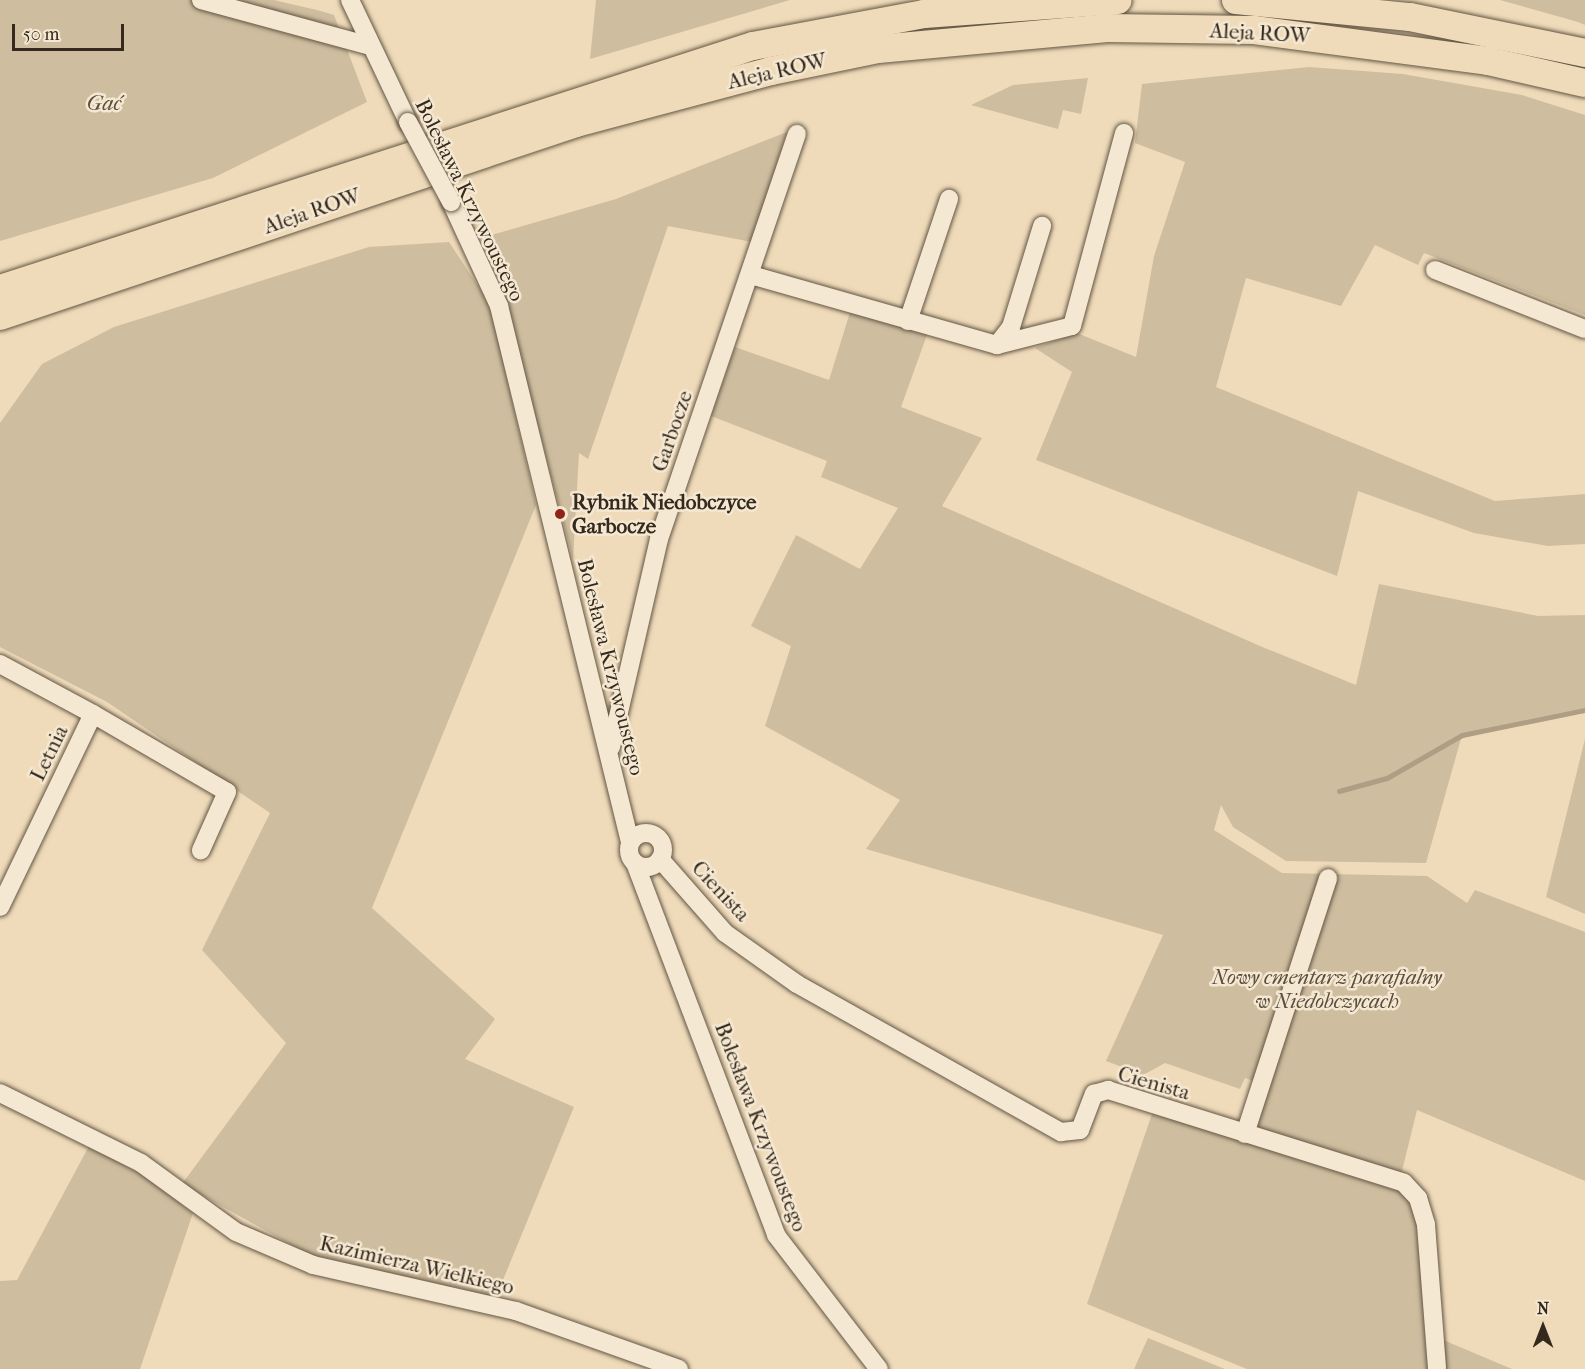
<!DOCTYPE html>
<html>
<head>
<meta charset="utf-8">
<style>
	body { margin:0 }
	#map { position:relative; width:1585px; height:1369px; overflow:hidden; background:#efdbba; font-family:"IM FELL French Canon",serif }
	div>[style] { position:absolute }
	.green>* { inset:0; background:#cfbd9f }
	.stream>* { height:4.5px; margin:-2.25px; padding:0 2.25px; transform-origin:2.25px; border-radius:2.25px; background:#af9e84 }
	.roads { filter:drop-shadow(0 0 2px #635644) drop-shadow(0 0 2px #635644) }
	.street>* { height:18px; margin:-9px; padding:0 9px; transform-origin:9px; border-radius:9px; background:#f5e8d2 }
	.street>.ring { margin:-9px; padding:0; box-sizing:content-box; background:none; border:18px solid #f5e8d2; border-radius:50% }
	.primary>* { height:28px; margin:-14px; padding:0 14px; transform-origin:14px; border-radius:14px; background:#efdbba }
	.bridges { filter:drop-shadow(0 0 2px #635644) drop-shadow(0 0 2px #635644) }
	.street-bridge>* { height:18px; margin:-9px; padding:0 9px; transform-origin:9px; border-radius:9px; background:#f5e8d2 }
	.dots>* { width:16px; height:16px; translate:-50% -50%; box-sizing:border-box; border:3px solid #f5e8d2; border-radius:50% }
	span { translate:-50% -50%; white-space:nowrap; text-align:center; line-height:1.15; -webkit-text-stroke:5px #f5e8d2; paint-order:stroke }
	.street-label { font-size:21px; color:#34291c }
	.park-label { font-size:21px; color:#5b4e3d; font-style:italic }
	.poi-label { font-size:21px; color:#34291c; font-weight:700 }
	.left { translate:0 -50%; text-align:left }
	.north { position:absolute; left:1513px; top:1297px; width:60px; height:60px; -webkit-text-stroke:4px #f5e8d2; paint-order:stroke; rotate:0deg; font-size:16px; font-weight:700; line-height:24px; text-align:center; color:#34291c }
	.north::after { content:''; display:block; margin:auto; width:21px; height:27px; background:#34291c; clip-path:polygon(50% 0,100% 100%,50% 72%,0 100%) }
	.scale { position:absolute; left:12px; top:24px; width:112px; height:27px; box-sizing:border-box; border:3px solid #34291c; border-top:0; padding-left:8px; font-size:18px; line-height:21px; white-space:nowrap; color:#34291c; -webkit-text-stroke:4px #f5e8d2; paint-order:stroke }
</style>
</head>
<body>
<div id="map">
	<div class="green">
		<div style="clip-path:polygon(0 0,274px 0,321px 11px,334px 15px,367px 102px,213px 178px,0 241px)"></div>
		<div style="clip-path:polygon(596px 0,790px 0,590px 59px)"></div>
		<div style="clip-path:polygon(1500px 0,1585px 0,1585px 25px,1578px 22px)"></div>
		<div style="clip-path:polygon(1309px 67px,1403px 74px,1522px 95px,1585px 115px,1585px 315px,1424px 253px,1418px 265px,1375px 245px,1341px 306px,1246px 278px,1216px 387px,1495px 501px,1585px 494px,1585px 544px,1548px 546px,1474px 533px,1358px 491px,1337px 576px,1036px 460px,1072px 372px,1035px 348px,1077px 333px,1136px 357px,1154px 256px,1185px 162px,1135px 143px,1142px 84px)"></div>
		<div style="clip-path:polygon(1088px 78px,1081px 114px,1063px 110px,1058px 129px,971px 105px,1013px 85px)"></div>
		<div style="clip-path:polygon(787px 132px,752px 242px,668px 226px,588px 459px,579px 453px,573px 559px,488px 236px,616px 199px)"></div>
		<div style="clip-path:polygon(449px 242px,490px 304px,536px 505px,372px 908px,495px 1019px,465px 1059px,574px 1107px,496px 1297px,483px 1298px,313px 1257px,182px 1184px,286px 1043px,202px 950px,270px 813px,107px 702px,0 647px,0 423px,42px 364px,114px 327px,369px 247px)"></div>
		<div style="clip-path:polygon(851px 309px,928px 332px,901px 407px,982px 438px,942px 506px,1260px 646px,1356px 685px,1379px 584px,1538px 616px,1585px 615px,1585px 710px,1462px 735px,1426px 863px,1286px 861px,1233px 827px,1221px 805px,1214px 830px,1282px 873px,1427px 876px,1467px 903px,1475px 890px,1585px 932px,1585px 1181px,1417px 1110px,1401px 1175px,1259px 1135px,1257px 1082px,1245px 1078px,1240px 1089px,1165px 1063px,1143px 1075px,1106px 1061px,1163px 935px,866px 849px,900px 800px,765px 726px,791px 646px,751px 626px,796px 535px,860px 569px,898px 508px,821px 477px,827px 461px,711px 416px,735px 347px,829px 380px)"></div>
		<div style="clip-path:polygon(1585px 739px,1585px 914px,1546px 897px)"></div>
		<div style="clip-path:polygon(1153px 1111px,1402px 1188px,1417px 1206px,1431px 1369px,1247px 1369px,1087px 1304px)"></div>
		<div style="clip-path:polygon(89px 1146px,144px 1176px,193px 1213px,140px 1369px,0 1369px,0 1281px,17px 1280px)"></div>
		<div style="clip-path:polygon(1148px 1338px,1225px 1369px,1134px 1369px)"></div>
		<div style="clip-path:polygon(1441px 1339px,1512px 1369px,1443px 1369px)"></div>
	</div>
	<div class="stream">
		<div style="left:1339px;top:791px;width:50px;rotate:-15.2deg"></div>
		<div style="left:1387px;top:778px;width:86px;rotate:-29.8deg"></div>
		<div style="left:1462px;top:735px;width:126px;rotate:-11.5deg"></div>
	</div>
	<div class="roads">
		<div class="street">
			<div style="left:201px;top:0;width:172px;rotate:15.2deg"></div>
			<div style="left:350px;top:0;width:135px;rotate:64.6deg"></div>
			<div style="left:451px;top:202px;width:115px;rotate:65.2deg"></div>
			<div style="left:499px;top:306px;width:552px;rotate:76.27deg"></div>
			<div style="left:1435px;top:270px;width:161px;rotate:21.5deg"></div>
			<div style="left:751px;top:275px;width:256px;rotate:15.9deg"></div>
			<div style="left:997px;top:345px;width:23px;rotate:-52deg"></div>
			<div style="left:1011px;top:327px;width:106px;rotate:-72.9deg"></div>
			<div style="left:908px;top:321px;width:129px;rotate:-71.4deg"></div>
			<div style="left:997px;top:345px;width:77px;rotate:-14.2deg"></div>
			<div style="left:1072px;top:326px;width:200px;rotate:-74.9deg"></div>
			<div style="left:0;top:664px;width:106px;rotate:28.3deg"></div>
			<div style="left:93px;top:714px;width:214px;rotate:115.7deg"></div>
			<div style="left:93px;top:714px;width:155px;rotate:30.2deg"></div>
			<div style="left:227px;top:792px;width:64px;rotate:114.1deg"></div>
			<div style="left:611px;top:747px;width:213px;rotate:-77deg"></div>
			<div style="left:659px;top:539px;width:428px;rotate:-71.2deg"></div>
			<div class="ring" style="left:629px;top:833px;width:16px;height:16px"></div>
			<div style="left:660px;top:859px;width:98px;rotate:48.7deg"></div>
			<div style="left:725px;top:933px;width:88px;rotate:35.3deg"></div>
			<div style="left:797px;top:984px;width:303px;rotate:29.3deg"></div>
			<div style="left:1061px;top:1132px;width:19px;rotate:-6deg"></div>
			<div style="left:1080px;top:1130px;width:39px;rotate:-69deg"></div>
			<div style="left:1094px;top:1094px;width:15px;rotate:-16deg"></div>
			<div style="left:1108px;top:1090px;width:310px;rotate:17.4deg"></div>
			<div style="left:1404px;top:1183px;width:21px;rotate:47deg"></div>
			<div style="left:1418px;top:1198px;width:28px;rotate:73deg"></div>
			<div style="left:1426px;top:1225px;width:144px;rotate:85.6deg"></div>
			<div style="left:635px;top:863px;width:398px;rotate:69.2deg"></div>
			<div style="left:776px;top:1235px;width:169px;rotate:52.5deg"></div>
			<div style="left:0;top:1093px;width:157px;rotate:26.4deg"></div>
			<div style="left:141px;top:1163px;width:117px;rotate:36deg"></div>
			<div style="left:236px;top:1232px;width:84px;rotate:23.2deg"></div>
			<div style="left:313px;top:1265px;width:208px;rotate:12.8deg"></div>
			<div style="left:516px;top:1311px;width:173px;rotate:19.6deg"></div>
			<div style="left:1245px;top:1134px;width:269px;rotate:-72deg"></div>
		</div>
		<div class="primary">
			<div style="left:1236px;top:0;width:175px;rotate:5.6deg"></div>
			<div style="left:1410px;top:17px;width:179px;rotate:11.6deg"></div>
			<div style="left:0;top:289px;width:791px;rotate:-17.89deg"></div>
			<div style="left:753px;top:46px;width:174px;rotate:-10.6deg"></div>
			<div style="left:924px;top:14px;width:194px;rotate:-4.1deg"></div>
			<div style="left:0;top:316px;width:607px;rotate:-18.52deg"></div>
			<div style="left:576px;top:123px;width:202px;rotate:-14.9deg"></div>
			<div style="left:771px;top:71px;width:109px;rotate:-11.6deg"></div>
			<div style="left:878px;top:49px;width:230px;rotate:-5.2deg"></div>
			<div style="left:1107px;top:28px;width:147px;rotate:0.8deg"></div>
			<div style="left:1254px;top:30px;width:236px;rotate:7.5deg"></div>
			<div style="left:1488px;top:61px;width:99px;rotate:12.8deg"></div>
		</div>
	</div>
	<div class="bridges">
		<div class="street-bridge">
			<div style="left:408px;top:122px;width:91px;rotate:61.7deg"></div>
		</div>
	</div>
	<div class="dots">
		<div style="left:560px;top:514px;background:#8f2418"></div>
	</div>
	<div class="street-label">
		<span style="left:1260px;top:33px;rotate:3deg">Aleja ROW</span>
		<span style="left:777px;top:71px;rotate:-13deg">Aleja ROW</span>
		<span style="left:470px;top:200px;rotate:64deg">Bolesława Krzywoustego</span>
		<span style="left:312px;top:211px;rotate:-19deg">Aleja ROW</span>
		<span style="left:672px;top:431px;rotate:-71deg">Garbocze</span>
		<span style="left:611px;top:667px;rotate:76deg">Bolesława Krzywoustego</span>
		<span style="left:49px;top:753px;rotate:-64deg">Letnia</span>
		<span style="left:721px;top:891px;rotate:47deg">Cienista</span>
		<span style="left:1154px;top:1083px;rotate:16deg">Cienista</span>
		<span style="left:761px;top:1127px;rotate:69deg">Bolesława Krzywoustego</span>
		<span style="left:417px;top:1265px;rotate:13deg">Kazimierza Wielkiego</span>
	</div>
	<div class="park-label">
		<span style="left:104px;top:103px">Gać</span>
		<span style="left:1327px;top:989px">Nowy cmentarz parafialny<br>w Niedobczycach</span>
	</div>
	<div class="poi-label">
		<span class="left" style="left:572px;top:514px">Rybnik Niedobczyce<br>Garbocze</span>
	</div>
	<div class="north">N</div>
	<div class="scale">50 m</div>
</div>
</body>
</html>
